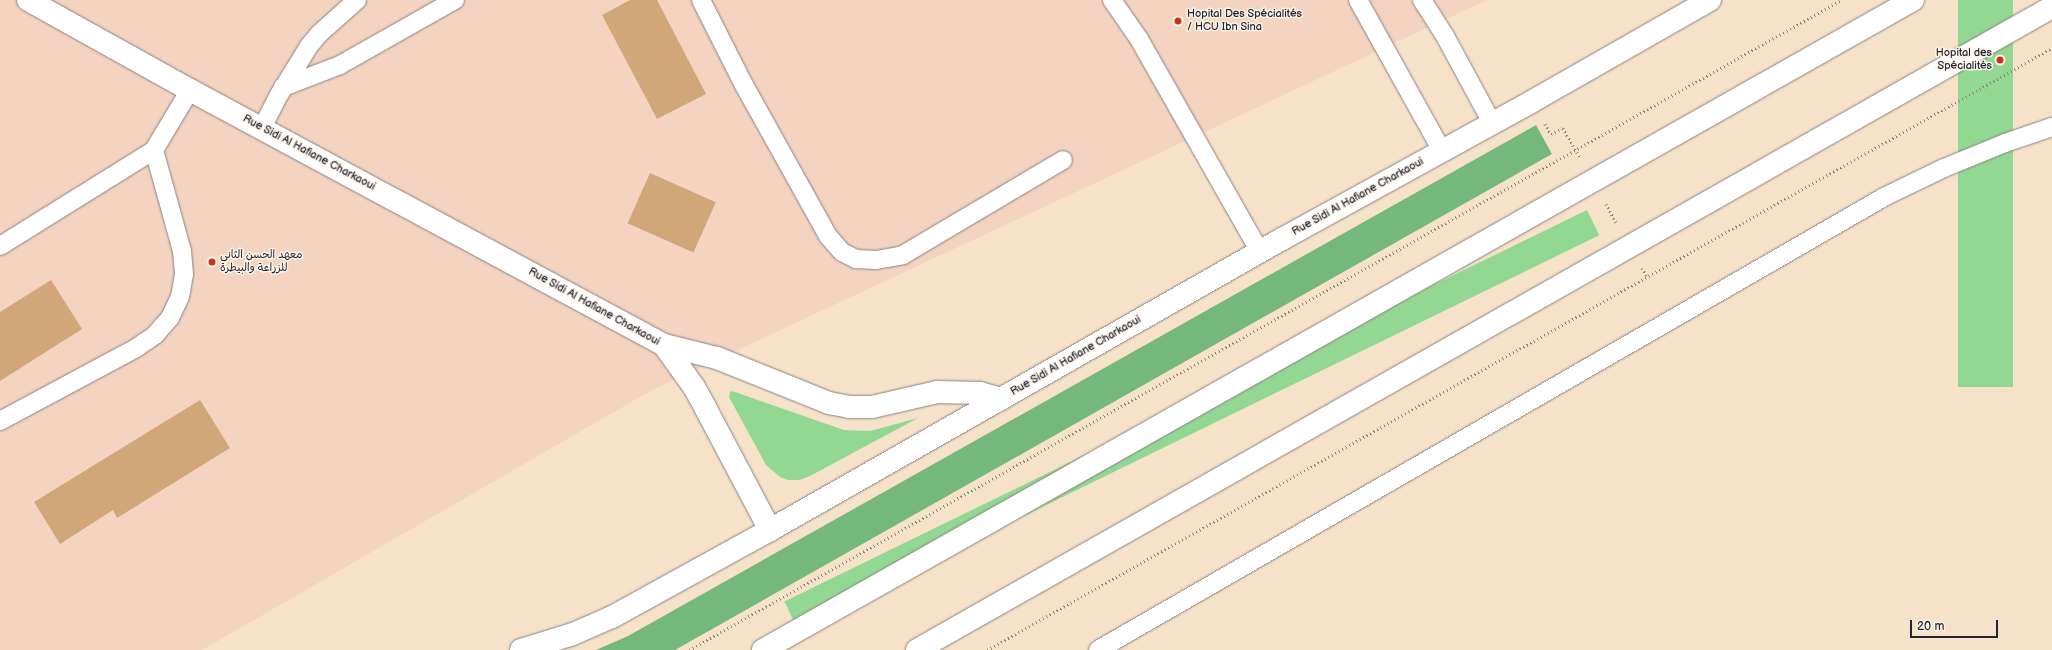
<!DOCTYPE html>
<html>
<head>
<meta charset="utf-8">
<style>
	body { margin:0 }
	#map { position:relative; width:2052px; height:650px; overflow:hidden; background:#f6e2c8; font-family:"Balsamiq Sans","Playpen Sans Arabic",sans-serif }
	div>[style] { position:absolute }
	.built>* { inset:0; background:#f4d3c0 }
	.green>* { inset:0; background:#92d892; transform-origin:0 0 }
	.forest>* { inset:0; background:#75b87c }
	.building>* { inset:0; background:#d1a77a; transform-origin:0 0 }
	.path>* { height:2.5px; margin-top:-1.25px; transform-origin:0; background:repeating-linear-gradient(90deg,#8c8282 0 1px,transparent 0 4px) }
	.roads { filter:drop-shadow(0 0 1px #8c8282) drop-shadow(0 0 1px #8c8282) }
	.service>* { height:18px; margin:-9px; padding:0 9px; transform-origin:9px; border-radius:9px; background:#fff }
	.minor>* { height:22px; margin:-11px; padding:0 11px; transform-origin:11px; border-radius:11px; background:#fff }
	.primary>* { height:22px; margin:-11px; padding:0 11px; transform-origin:11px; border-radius:11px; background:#fff }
	.dots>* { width:11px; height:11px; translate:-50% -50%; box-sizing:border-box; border:2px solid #fcf5e5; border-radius:50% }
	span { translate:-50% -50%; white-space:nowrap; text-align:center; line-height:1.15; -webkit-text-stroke:3px #fcf5e5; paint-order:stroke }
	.poi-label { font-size:11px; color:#22223b }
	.left { translate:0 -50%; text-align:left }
	.right { translate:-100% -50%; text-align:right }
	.street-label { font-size:11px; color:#22223b }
	.scale { position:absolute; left:1910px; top:620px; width:88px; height:18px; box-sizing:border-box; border:2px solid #22223b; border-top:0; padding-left:5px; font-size:12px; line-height:14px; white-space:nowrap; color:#22223b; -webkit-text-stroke:3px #fcf5e5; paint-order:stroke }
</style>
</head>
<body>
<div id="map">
	<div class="built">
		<div style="clip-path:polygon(0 0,1487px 0,652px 390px,202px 650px,0 650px)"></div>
	</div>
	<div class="green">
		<div style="left:1958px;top:0;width:55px;height:387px"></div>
		<div style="left:1587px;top:210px;width:28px;height:893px;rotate:64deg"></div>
		<div style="clip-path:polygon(732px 391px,844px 430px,870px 431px,918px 418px,810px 476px,799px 480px,788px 480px,780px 477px,766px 465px,729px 397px,730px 392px)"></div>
	</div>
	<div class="forest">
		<div style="clip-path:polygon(1536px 125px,1552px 154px,675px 650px,596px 650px,628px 636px)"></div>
	</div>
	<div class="building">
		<div style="clip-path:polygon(630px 0,657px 0,706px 94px,657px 119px,602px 15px)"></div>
		<div style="left:650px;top:173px;width:72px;height:55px;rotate:24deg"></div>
		<div style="clip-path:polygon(51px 280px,82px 329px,0 381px,0 312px)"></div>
		<div style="clip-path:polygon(200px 400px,230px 448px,117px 518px,113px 510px,60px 544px,34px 502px)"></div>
	</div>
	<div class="path">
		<div style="left:1545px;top:124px;width:12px;rotate:59deg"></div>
		<div style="left:1551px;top:134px;width:13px;rotate:-27deg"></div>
		<div style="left:1563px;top:128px;width:34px;rotate:60deg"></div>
		<div style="left:1606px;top:204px;width:23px;rotate:61deg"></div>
		<div style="left:1642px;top:268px;width:9px;rotate:58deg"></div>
		<div style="left:689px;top:650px;width:1323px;rotate:-29.43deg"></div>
		<div style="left:987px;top:650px;width:1223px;rotate:-29.48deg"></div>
	</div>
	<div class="roads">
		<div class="service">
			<div style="left:701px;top:0;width:95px;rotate:63.2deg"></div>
			<div style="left:744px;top:85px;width:173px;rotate:60.9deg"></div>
			<div style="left:828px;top:236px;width:21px;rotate:49deg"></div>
			<div style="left:842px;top:252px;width:16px;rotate:27deg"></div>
			<div style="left:856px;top:259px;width:20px;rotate:3deg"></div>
			<div style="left:876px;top:260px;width:27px;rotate:-10deg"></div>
			<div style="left:903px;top:255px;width:186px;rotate:-30.7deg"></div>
			<div style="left:1112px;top:0;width:47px;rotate:55.3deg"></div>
			<div style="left:1139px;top:39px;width:245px;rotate:60.4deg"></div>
			<div style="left:1358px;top:0;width:173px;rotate:60.9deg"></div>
			<div style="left:1422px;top:0;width:43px;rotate:57.4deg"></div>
			<div style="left:1445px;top:36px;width:99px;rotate:61.6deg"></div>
			<div style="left:283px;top:87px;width:61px;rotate:-21.1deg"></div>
			<div style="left:340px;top:65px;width:132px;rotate:-29.5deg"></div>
			<div style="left:262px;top:128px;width:37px;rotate:-63deg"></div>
			<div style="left:279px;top:95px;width:57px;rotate:-58.5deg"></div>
			<div style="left:309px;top:46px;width:16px;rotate:-50deg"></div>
			<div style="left:319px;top:34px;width:51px;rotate:-41.8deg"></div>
			<div style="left:0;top:246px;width:181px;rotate:-31.9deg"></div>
			<div style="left:154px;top:150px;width:70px;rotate:-59deg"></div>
			<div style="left:0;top:421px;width:154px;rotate:-28.2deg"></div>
			<div style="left:136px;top:348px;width:23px;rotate:-34deg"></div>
			<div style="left:155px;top:335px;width:23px;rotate:-49deg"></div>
			<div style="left:170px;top:318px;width:23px;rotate:-65deg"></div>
			<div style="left:180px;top:297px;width:23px;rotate:-80deg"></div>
			<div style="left:184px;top:274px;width:23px;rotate:-95deg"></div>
			<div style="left:182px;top:251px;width:105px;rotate:-105.5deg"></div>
			<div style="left:1098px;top:650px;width:909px;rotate:-29.95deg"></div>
			<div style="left:1886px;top:196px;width:64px;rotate:-25.8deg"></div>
			<div style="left:1944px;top:168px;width:66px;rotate:-22.3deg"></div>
			<div style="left:2005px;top:143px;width:50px;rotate:-18.8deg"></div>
		</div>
		<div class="minor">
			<div style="left:28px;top:0;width:185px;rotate:29.1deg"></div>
			<div style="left:190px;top:90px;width:538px;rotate:28.28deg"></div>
			<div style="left:664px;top:345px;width:55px;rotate:13.8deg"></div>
			<div style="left:717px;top:358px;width:121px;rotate:21.9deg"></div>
			<div style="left:829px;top:403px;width:21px;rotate:11deg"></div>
			<div style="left:850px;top:407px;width:22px"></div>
			<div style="left:872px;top:407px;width:67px;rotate:-13deg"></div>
			<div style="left:937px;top:392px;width:43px;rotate:1.3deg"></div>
			<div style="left:980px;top:393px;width:22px;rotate:16deg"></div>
			<div style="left:664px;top:345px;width:52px;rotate:54.5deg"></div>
			<div style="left:694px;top:387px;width:25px;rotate:61deg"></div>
			<div style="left:706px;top:409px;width:137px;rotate:62.1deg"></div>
			<div style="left:521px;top:650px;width:54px;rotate:-17.1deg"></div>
			<div style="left:573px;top:634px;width:43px;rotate:-23.6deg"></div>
			<div style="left:612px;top:617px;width:180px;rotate:-28.8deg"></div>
			<div style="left:770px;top:530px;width:589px;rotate:-29.61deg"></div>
			<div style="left:1282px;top:239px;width:284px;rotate:-28.8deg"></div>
			<div style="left:1531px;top:102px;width:206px;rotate:-29.7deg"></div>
		</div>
		<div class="primary">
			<div style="left:763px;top:650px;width:1321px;rotate:-29.48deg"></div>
			<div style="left:917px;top:650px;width:1304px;rotate:-29.53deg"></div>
		</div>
	</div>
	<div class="dots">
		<div style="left:1178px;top:21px;background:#c8321e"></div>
		<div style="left:2000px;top:60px;background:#c8321e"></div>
		<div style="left:212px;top:262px;background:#c8321e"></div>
	</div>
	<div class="poi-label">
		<span class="left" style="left:1187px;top:21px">Hopital Des Spécialités<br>/ HCU Ibn Sina</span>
		<span class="right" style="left:1992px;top:60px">Hopital des<br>Spécialités</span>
		<span class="left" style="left:220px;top:262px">معهد الحسن الثاني<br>للزراعة والبيطرة</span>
	</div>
	<div class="street-label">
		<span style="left:309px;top:153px;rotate:28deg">Rue Sidi Al Hafiane Charkaoui</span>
		<span style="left:1358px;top:197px;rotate:-29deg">Rue Sidi Al Hafiane Charkaoui</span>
		<span style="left:594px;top:307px;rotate:29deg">Rue Sidi Al Hafiane Charkaoui</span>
		<span style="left:1076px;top:356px;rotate:-30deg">Rue Sidi Al Hafiane Charkaoui</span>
	</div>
	<div class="scale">20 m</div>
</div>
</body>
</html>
